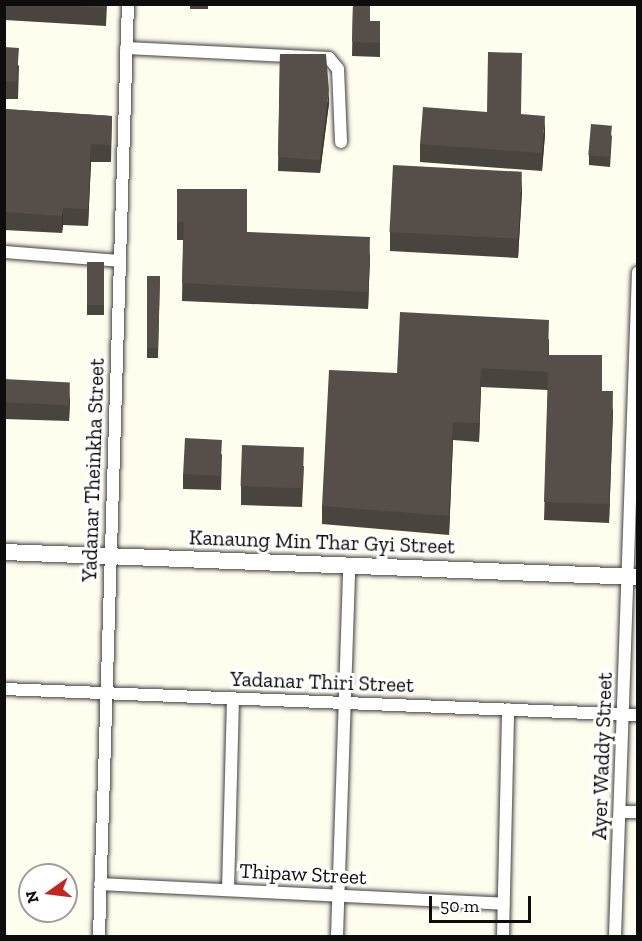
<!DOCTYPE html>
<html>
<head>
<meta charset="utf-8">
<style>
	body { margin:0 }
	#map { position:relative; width:642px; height:941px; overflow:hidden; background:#fffded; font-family:"Zilla Slab",serif }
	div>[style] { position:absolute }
	.roads { filter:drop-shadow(0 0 2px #404040) drop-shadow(0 0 2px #404040) }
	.minor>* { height:12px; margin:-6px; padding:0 6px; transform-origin:6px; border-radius:6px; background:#fff }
	.tertiary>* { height:16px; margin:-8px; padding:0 8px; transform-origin:8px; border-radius:8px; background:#fff }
	.wall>* { inset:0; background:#4a443f; transform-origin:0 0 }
	.shaded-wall>* { inset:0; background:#3c3733 }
	.building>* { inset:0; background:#564f49; transform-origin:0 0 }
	span { translate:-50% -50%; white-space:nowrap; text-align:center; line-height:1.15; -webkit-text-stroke:6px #fff; paint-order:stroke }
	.street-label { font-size:21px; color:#0d0d0d }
	.frame { position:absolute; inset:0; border:6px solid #0d0d0d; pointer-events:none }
	.north { position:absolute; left:18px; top:863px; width:60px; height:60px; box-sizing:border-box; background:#fff; border:2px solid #9e9e9e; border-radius:50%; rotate:256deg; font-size:16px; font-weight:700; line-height:24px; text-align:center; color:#0d0d0d }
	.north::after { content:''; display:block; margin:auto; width:21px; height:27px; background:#c3271f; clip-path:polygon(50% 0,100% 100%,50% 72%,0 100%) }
	.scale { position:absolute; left:429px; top:896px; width:102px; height:27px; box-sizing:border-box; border:3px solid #0d0d0d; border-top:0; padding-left:8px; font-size:18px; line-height:21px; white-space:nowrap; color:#0d0d0d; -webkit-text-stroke:4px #fff; paint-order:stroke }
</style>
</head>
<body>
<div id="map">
	<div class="roads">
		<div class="minor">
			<div style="left:126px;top:48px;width:203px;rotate:2.8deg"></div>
			<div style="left:329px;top:58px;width:14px;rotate:51deg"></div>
			<div style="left:338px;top:69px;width:73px;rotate:87.6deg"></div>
			<div style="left:4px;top:252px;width:116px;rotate:4.4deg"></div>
			<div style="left:4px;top:689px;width:635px;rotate:2.35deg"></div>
			<div style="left:620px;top:812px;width:18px"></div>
			<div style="left:100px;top:884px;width:404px;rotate:2.8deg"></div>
			<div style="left:228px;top:890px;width:192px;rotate:-88.5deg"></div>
			<div style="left:99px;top:936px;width:932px;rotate:-88.22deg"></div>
			<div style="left:337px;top:936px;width:370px;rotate:-88.1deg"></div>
			<div style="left:503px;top:936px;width:227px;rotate:-88.7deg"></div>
			<div style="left:615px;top:936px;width:664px;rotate:-88.02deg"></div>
		</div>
		<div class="tertiary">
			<div style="left:4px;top:552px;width:634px;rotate:2.26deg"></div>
		</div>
	</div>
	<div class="wall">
		<div style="clip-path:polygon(4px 4px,107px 4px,106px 26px,5px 20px)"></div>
		<div style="left:190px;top:4px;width:18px;height:5px"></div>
		<div style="clip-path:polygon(353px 4px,370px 21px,380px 21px,380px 57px,352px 56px)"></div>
		<div style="clip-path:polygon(4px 47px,19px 66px,18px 99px,4px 99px)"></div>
		<div style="clip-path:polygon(280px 54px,329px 103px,320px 173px,278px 171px)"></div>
		<div style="clip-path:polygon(4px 109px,112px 116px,111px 162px,91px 162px,88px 226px,63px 225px,62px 233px,4px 230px)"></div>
		<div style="clip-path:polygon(521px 114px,545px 134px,542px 171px,420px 162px,420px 144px)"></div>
		<div style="clip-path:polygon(612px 135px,610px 167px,589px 165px,589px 155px)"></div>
		<div style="clip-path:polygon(177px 189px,247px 232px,370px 255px,368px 309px,182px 301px,183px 240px,177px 240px)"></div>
		<div style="clip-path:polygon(522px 191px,518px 258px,390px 251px,390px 232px)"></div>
		<div style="left:87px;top:262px;width:17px;height:53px"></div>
		<div style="clip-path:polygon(147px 276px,160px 276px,158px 358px,147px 358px)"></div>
		<div style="clip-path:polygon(549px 339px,549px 355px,602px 391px,613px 410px,609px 523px,544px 520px,548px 390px,481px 387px,479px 442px,453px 440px,449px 535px,322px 524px,322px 506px,397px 373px)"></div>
		<div style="clip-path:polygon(4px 379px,70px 399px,69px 421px,4px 419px)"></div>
		<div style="clip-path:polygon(222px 454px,221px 490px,183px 489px,183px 474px)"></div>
		<div style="clip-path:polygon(304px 466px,302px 507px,241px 505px,241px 486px)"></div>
	</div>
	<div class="shaded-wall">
		<div style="clip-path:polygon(329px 90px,329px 103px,320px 173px,320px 160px)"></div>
		<div style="clip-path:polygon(545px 116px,545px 134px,542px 171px,542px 153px)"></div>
		<div style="clip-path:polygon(91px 144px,91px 162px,88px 226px,88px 209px)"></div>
		<div style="clip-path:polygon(522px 172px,522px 191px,518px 258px,518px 239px)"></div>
		<div style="clip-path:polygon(63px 208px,63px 225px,62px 233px,62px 216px)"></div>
		<div style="clip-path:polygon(370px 237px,370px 255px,368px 309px,368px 292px)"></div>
		<div style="clip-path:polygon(481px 368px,481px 387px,479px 442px,479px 423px)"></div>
		<div style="clip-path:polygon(70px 382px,70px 399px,69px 421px,69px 403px)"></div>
		<div style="clip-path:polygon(613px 391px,613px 410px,609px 523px,609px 504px)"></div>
		<div style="clip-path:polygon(453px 422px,453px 440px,449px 535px,449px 516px)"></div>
	</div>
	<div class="building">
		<div style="clip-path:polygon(50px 4px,106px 4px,106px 8px)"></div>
		<div style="clip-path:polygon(353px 4px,370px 4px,370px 21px,380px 21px,380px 43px,352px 42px)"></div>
		<div style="left:4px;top:47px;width:15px;height:34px;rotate:4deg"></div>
		<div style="clip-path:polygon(488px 52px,522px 53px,521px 114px,545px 116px,542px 153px,420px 144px,423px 107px,487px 112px)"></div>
		<div style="clip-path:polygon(280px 54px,326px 54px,329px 90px,320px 160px,278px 157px)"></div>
		<div style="clip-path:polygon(4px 109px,112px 116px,111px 145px,91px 144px,88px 209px,63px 208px,62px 216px,4px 212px)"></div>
		<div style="left:591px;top:124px;width:21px;height:31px;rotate:5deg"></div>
		<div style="left:393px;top:165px;width:129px;height:67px;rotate:3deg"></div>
		<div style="clip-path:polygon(177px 189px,247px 189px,247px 232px,370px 237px,368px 292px,182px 283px,184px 222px,177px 222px)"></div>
		<div style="left:87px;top:262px;width:17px;height:43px"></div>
		<div style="clip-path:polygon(147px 276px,160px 276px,158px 348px,147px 348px)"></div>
		<div style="clip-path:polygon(400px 312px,549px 320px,548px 355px,602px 355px,602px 391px,613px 391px,609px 504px,544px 502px,548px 372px,481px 368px,479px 423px,453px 422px,449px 516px,322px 506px,329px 370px,397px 373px)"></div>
		<div style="left:4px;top:379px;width:66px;height:23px;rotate:3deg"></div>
		<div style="left:185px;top:438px;width:37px;height:36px;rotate:3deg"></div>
		<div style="left:242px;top:445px;width:62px;height:41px;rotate:2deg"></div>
	</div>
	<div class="street-label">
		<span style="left:93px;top:470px;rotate:-88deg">Yadanar Theinkha Street</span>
		<span style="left:322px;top:542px;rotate:2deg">Kanaung Min Thar Gyi Street</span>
		<span style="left:322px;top:682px;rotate:2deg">Yadanar Thiri Street</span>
		<span style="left:602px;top:756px;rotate:-88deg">Ayer Waddy Street</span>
		<span style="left:303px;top:874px;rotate:3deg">Thipaw Street</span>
	</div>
	<div class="frame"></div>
	<div class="north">N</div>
	<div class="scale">50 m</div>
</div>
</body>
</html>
